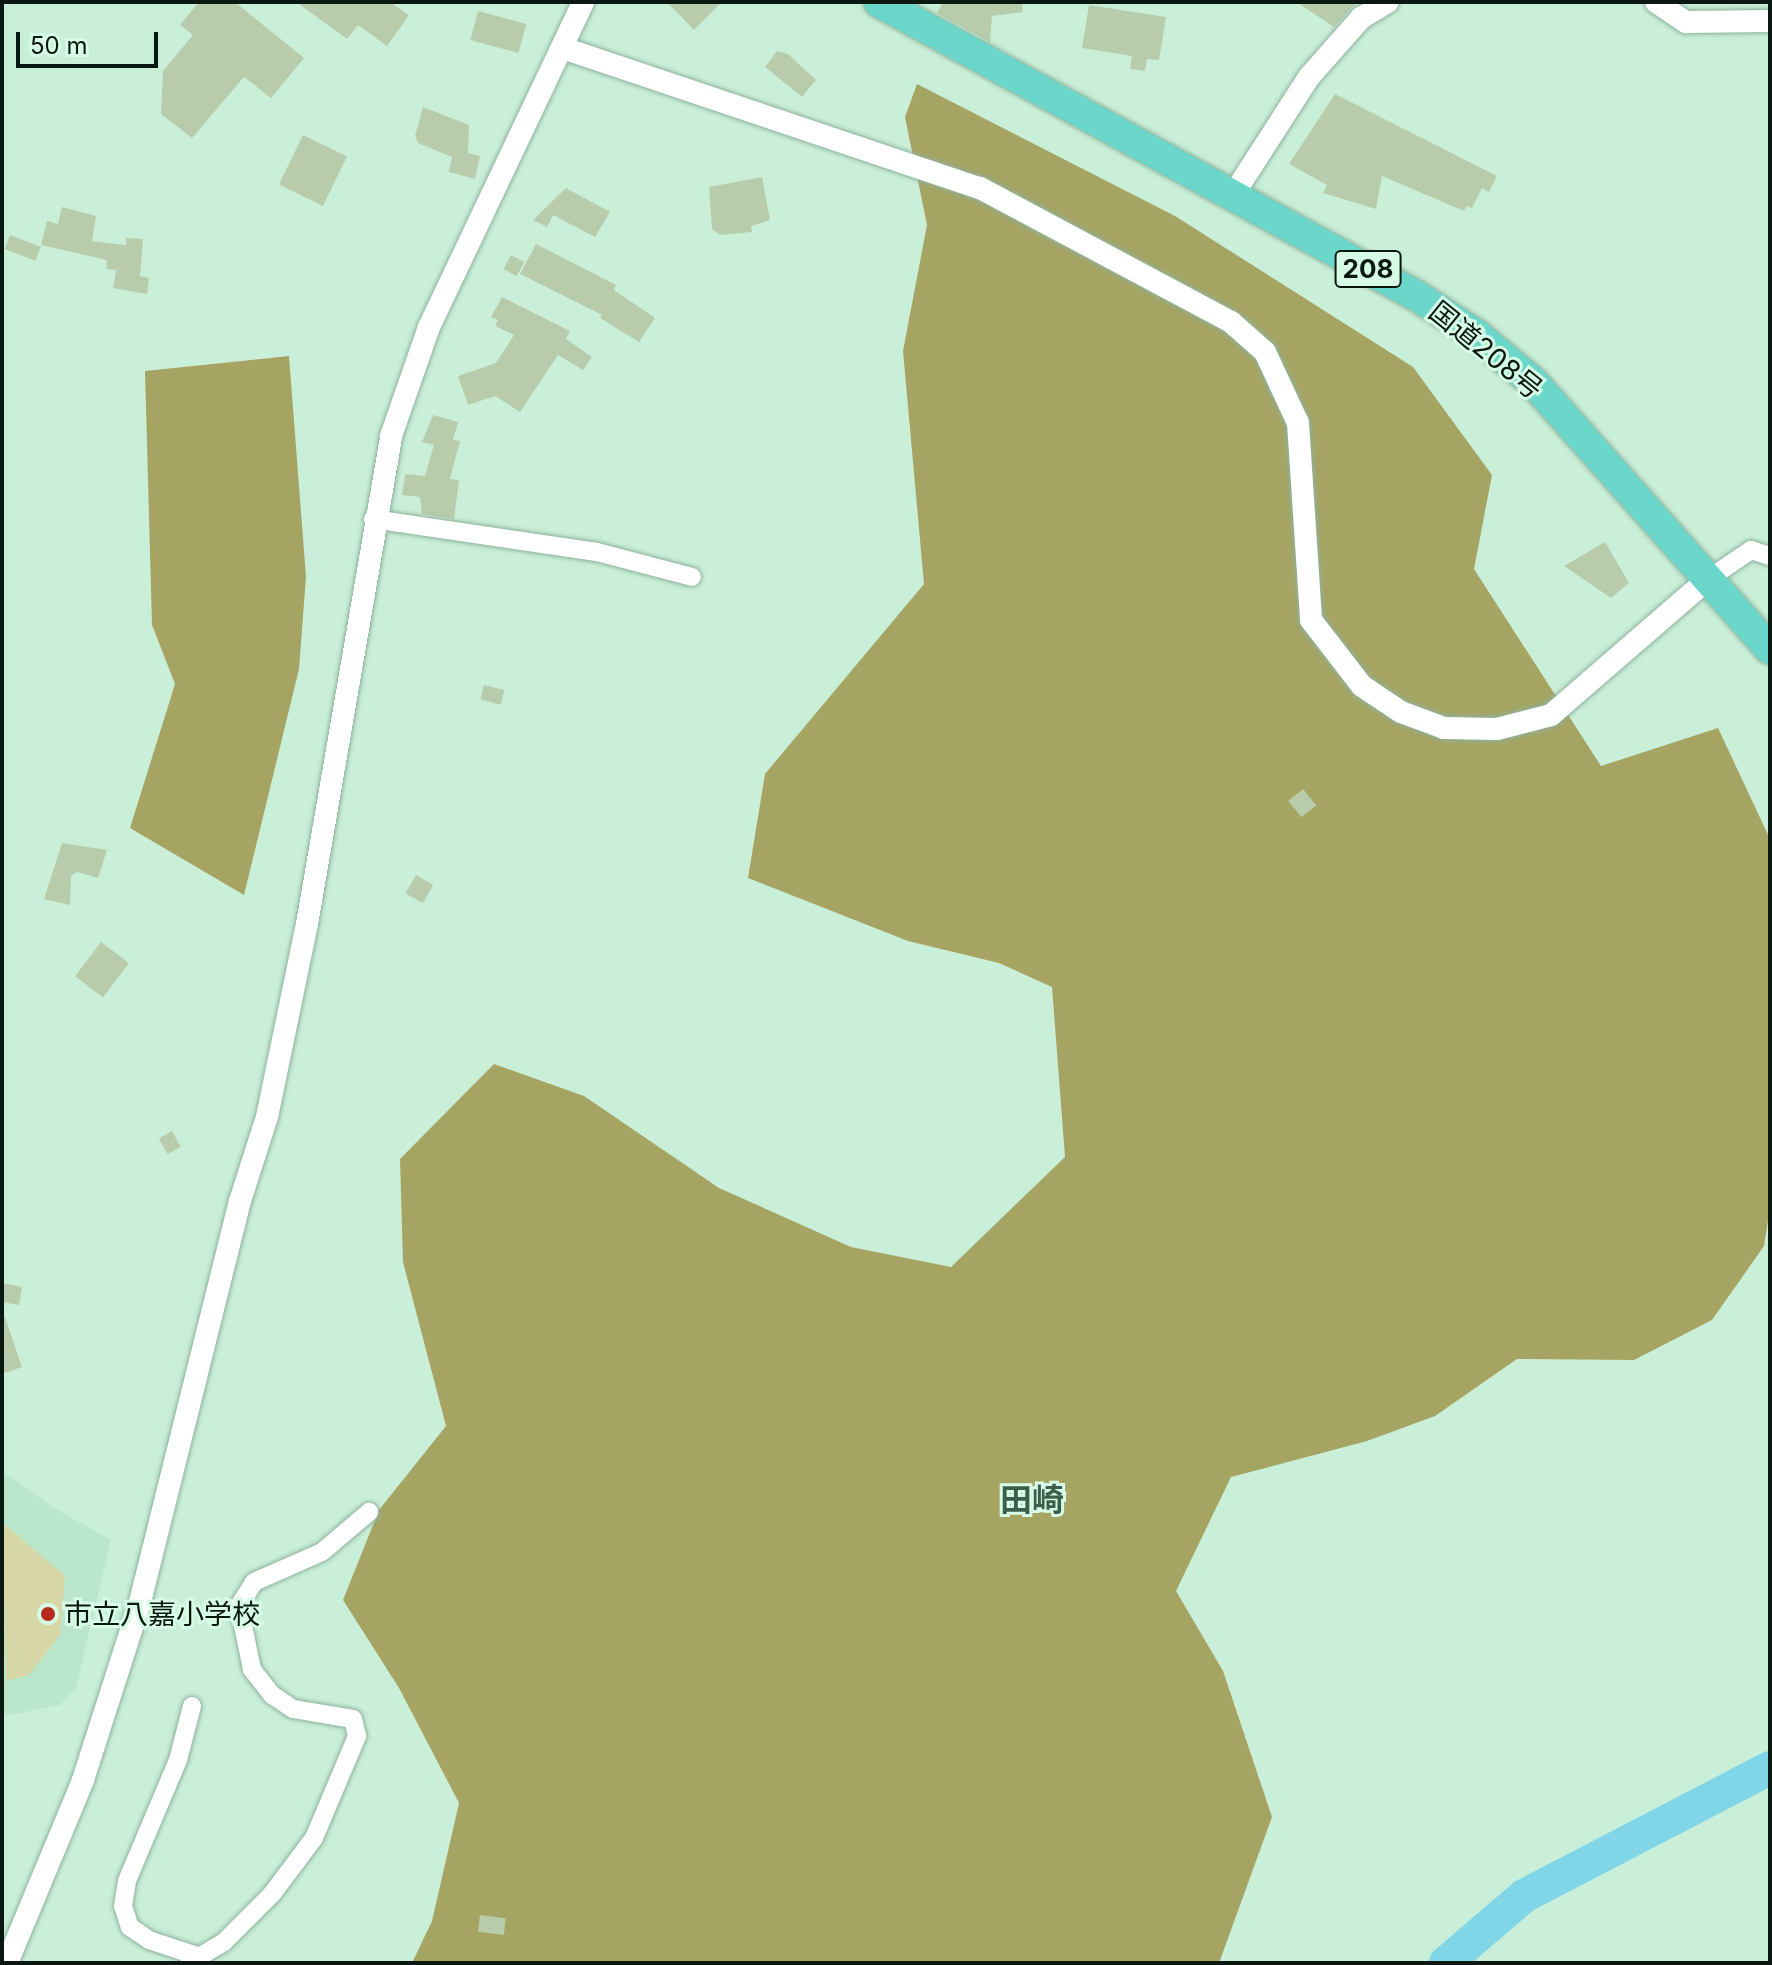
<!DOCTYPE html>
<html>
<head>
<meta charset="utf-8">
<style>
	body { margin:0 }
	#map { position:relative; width:1772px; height:1965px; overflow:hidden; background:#caefd9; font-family:Inter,"Noto Sans JP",sans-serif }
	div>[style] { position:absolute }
	.built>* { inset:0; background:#bae6cc }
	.green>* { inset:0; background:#d6d6a6 }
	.forest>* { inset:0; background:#a5a463 }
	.river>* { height:34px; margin:-17px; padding:0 17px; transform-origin:17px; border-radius:17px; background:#80d6e7 }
	.building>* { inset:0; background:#b8ccac; transform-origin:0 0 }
	.roads { filter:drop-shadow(0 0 2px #8eb29d) drop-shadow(0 0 2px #8eb29d) }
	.minor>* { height:18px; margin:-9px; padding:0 9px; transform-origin:9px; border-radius:9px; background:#fff }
	.tertiary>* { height:22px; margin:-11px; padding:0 11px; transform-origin:11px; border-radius:11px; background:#fff }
	.trunk>* { height:30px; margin:-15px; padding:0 15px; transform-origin:15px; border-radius:15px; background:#6bd6ca }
	.dots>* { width:22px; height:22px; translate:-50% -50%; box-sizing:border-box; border:4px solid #d7fce6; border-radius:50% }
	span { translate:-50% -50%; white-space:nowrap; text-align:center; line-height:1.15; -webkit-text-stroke:6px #d7fce6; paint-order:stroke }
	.shield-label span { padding:2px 6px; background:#d7fce6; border:2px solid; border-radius:6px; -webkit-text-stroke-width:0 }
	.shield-label { font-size:26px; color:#0b1811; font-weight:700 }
	.street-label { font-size:28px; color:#0b1811 }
	.poi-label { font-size:28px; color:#0b1811 }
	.left { translate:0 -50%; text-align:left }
	.quarter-label { font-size:32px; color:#3d5e4c; font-weight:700 }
	.frame { position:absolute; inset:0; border:4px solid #0b1811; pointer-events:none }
	.scale { position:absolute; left:16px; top:32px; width:142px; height:36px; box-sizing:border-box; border:4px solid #0b1811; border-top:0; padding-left:10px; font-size:24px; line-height:28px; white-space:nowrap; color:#0b1811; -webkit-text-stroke:6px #d7fce6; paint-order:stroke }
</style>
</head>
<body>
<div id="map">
	<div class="built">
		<div style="clip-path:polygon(2px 1471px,54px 1508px,111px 1540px,76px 1688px,60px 1705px,10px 1715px,2px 1715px)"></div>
	</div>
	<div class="green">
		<div style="clip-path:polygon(2px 1522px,65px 1576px,60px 1635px,29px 1675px,6px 1681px)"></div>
	</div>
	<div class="forest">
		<div style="clip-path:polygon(917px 84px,1175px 216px,1413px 367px,1492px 475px,1474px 569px,1601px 766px,1718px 728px,1770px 839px,1770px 1208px,1764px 1246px,1712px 1320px,1634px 1360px,1517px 1359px,1435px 1416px,1367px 1441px,1231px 1477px,1176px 1591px,1223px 1671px,1272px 1817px,1219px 1963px,412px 1963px,432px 1921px,459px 1803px,399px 1688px,343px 1600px,379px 1510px,446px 1426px,403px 1262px,400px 1159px,494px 1064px,584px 1096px,719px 1188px,851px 1247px,951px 1267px,1065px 1157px,1052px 987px,999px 963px,908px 941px,748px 878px,765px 774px,924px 584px,903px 351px,927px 225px,905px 117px)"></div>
		<div style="clip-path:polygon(289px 356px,306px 577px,299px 669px,244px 895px,130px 828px,175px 684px,152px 625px,145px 371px)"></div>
	</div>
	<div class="river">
		<div style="left:1446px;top:1963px;width:103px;rotate:-40.7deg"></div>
		<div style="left:1524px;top:1896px;width:277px;rotate:-27.5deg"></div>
	</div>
	<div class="building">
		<div style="clip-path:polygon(199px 2px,235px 2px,304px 58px,271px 98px,244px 77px,192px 138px,161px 114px,163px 71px,193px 35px,180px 25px)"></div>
		<div style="clip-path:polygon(296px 2px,390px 2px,409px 15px,387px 46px,358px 25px,347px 39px)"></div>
		<div style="clip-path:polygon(667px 2px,722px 2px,694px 30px)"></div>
		<div style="clip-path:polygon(943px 2px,1022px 2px,1023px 12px,992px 16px,990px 42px,937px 13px)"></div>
		<div style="clip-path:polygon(1296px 2px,1357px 2px,1334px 27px)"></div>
		<div style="clip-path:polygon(1089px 5px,1166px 17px,1159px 60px,1147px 59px,1145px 71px,1130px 69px,1132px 56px,1082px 48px)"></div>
		<div style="left:478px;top:11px;width:50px;height:30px;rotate:15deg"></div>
		<div style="clip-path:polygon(777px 51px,788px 54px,816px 80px,802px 97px,765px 67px)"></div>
		<div style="clip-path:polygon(1335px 94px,1497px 176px,1489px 192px,1482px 188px,1472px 208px,1467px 206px,1464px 211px,1382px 176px,1376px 209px,1323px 193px,1327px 185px,1289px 164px)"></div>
		<div style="clip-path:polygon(423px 107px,469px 125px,468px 153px,480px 156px,475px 179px,449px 172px,452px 157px,418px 143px,415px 136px)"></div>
		<div style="left:303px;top:135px;width:49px;height:55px;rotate:26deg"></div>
		<div style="clip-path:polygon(762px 177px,770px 220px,751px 226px,752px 232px,720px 235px,712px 229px,709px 187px)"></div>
		<div style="clip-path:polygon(566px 188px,610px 212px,595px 237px,553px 215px,547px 227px,533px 220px)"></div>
		<div style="clip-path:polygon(62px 207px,96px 216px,92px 241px,126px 245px,126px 238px,143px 239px,140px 276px,149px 278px,147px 294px,113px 288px,116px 270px,106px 269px,107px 260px,41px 245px,47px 221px,58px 224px)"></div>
		<div style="left:10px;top:235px;width:33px;height:15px;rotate:21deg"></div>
		<div style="clip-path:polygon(536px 244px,616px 285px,614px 290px,655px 318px,639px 342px,600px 318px,602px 315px,520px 274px)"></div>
		<div style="left:511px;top:255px;width:15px;height:16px;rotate:28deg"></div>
		<div style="clip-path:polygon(502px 297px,570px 331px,566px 339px,592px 357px,583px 370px,558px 355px,520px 412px,495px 396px,468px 405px,458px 376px,496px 363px,514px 335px,495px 326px,498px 320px,491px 317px)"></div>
		<div style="clip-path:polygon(433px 415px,458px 422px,453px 440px,460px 441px,450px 479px,459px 480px,454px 519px,422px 514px,420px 497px,402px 495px,405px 474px,425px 476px,434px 445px,422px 442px)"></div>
		<div style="clip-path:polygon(1605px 542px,1629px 583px,1611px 598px,1564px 566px)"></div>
		<div style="left:484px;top:685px;width:21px;height:15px;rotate:14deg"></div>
		<div style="left:1303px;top:789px;width:21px;height:19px;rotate:51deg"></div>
		<div style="clip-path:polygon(62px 843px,107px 850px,98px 878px,77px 872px,71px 876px,70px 905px,44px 899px)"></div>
		<div style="left:416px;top:875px;width:20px;height:21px;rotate:30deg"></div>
		<div style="left:101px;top:942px;width:35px;height:43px;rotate:37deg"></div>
		<div style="left:172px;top:1131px;width:18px;height:15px;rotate:61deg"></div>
		<div style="clip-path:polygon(2px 1283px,22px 1287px,19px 1305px,2px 1302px)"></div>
		<div style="clip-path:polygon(5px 1317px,22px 1367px,2px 1374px,2px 1318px)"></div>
		<div style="left:480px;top:1915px;width:26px;height:17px;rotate:7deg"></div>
	</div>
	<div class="roads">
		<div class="minor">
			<div style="left:373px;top:519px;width:226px;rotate:8.4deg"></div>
			<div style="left:597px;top:552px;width:98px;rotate:14.7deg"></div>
			<div style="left:1708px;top:579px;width:52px;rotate:-34deg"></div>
			<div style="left:1751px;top:550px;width:20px;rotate:18deg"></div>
			<div style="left:192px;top:1706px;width:56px;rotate:104.5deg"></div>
			<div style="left:178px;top:1760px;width:131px;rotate:112.9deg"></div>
			<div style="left:127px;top:1881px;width:25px;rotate:99deg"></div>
			<div style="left:123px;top:1906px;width:22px;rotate:72deg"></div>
			<div style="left:130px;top:1927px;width:23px;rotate:34deg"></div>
			<div style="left:149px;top:1940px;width:54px;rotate:18.4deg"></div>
			<div style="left:189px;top:1963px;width:41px;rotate:-31deg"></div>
			<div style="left:224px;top:1942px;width:68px;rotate:-45deg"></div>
			<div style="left:272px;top:1894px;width:70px;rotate:-53.1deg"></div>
			<div style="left:314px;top:1838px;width:111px;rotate:-67.1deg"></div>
			<div style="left:357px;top:1736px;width:17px;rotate:-103deg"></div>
			<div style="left:353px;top:1719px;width:61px;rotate:-170.5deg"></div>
			<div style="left:293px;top:1709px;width:25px;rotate:-146deg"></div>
			<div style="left:272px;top:1695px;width:33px;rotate:-128deg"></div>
			<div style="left:252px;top:1669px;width:64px;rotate:-101.7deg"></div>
			<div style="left:239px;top:1606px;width:28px;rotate:-58deg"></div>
			<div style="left:254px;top:1582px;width:74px;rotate:-23.8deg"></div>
			<div style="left:322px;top:1552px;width:62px;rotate:-40.4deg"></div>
		</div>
		<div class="tertiary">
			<div style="left:1656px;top:2px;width:36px;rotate:34deg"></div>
			<div style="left:1686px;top:22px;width:84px;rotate:-0.7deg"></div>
			<div style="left:563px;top:48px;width:440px;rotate:18.6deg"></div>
			<div style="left:980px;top:188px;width:285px;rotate:28.1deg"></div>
			<div style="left:1231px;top:322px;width:45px;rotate:41.4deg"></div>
			<div style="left:1265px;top:352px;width:78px;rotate:65.1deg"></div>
			<div style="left:1298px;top:423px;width:197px;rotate:86.2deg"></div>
			<div style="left:1311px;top:620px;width:83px;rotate:52.3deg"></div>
			<div style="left:1362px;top:686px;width:47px;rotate:33.7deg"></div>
			<div style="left:1401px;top:712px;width:46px;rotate:20.4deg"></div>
			<div style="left:1444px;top:728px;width:53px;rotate:1.1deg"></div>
			<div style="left:1497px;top:729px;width:56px;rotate:-14.5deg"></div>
			<div style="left:1551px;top:715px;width:208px;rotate:-40.9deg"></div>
			<div style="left:1233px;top:195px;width:140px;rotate:-57.2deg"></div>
			<div style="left:1309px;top:77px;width:79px;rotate:-48.6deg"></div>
			<div style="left:1361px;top:18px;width:31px;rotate:-31deg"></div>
			<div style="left:7px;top:1963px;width:198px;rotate:-67.4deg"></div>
			<div style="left:83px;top:1780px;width:183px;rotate:-72.2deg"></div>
			<div style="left:139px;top:1606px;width:417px;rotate:-76deg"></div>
			<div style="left:240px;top:1201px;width:88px;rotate:-72.2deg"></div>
			<div style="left:267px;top:1117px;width:197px;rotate:-78.3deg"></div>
			<div style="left:307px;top:924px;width:495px;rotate:-80.2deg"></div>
			<div style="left:391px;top:436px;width:115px;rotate:-70.8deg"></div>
			<div style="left:429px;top:327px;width:360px;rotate:-64.6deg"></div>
		</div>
		<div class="trunk">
			<div style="left:879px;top:2px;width:613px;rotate:28.66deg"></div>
			<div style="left:1417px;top:296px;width:72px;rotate:33deg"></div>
			<div style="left:1477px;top:335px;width:73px;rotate:40deg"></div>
			<div style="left:1533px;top:382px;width:357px;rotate:48.4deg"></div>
		</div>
	</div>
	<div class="dots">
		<div style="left:48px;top:1614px;background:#b82a1e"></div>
	</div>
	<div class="shield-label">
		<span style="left:1368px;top:269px">208</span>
	</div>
	<div class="street-label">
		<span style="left:1486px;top:350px;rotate:39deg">国道208号</span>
	</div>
	<div class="poi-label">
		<span class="left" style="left:64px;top:1614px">市立八嘉小学校</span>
	</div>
	<div class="quarter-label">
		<span style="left:1032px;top:1500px">田崎</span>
	</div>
	<div class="frame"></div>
	<div class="scale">50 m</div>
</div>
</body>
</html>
